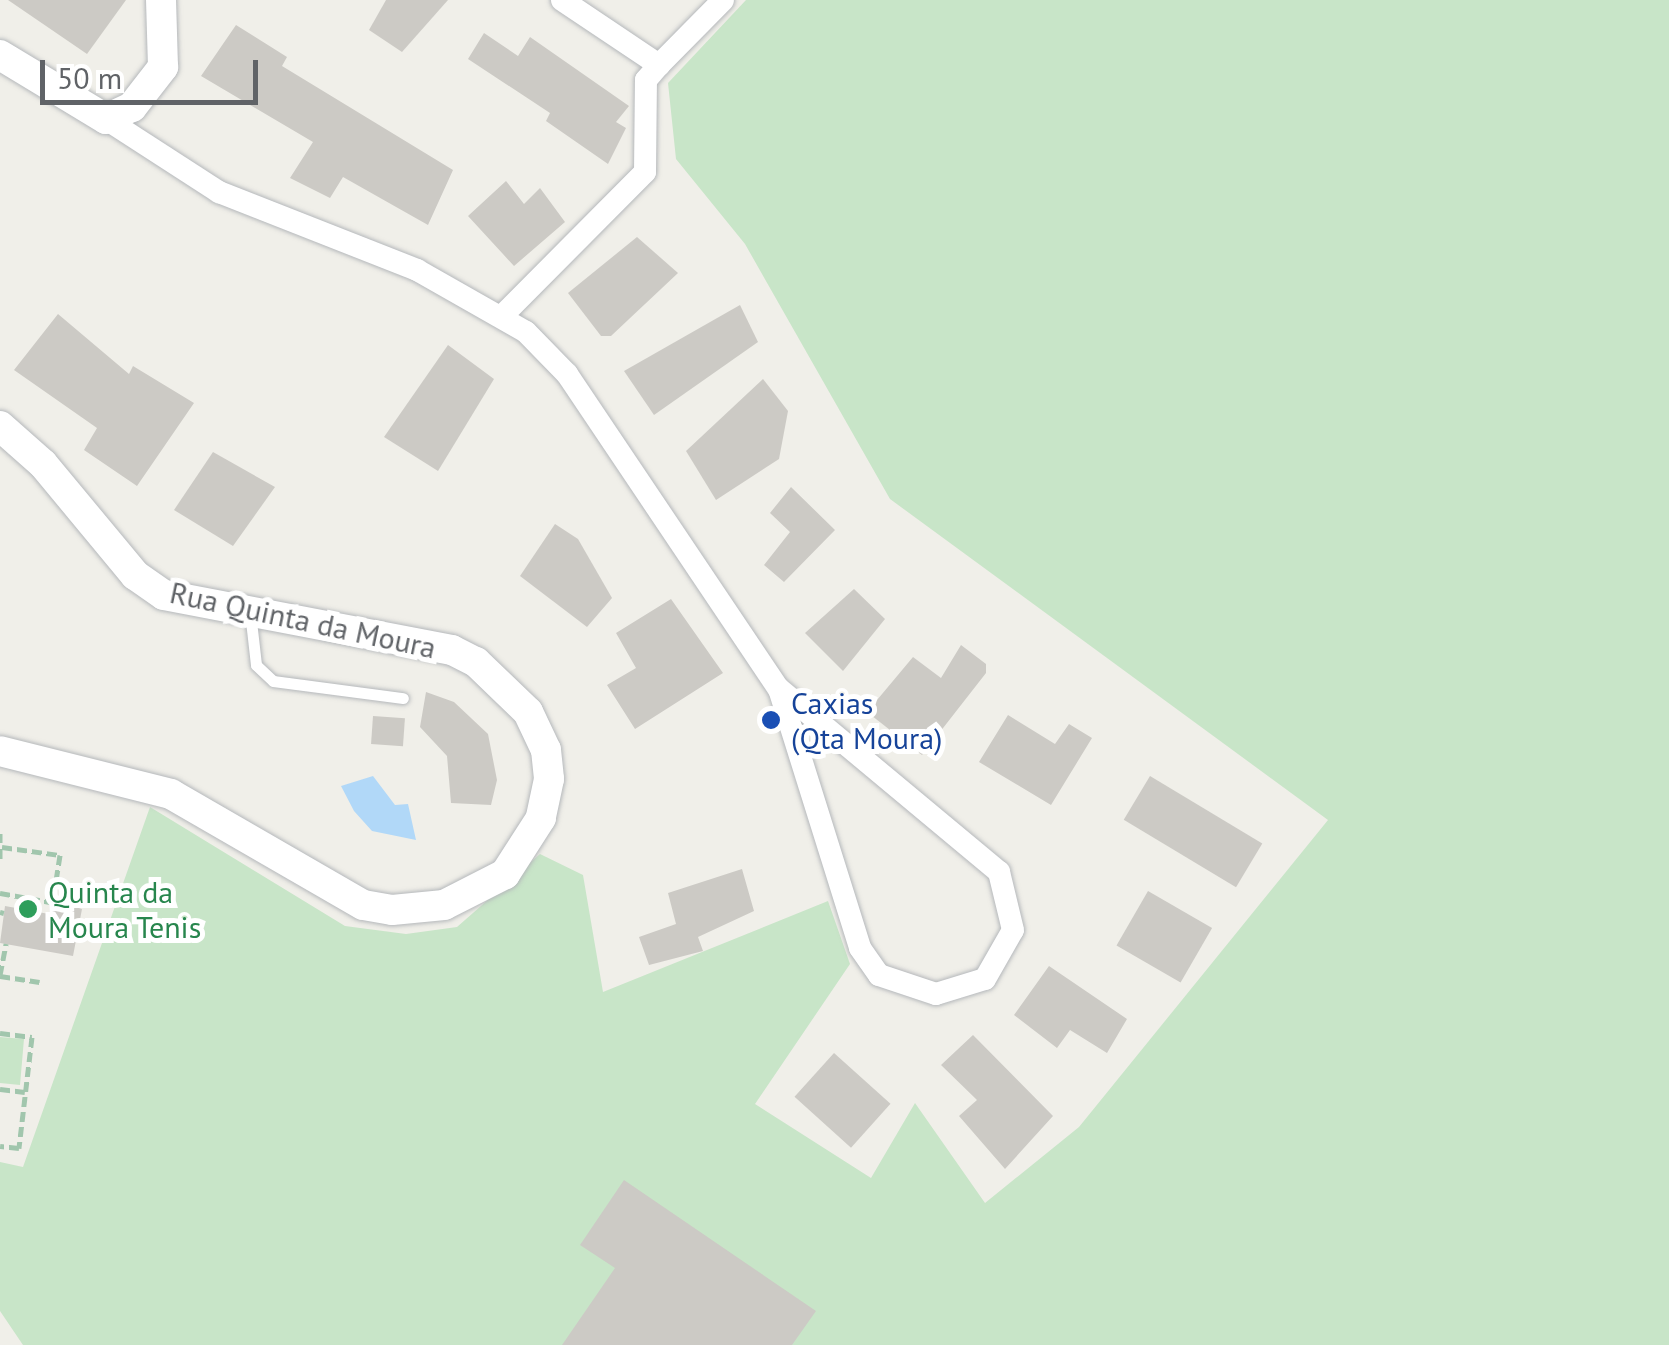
<!DOCTYPE html>
<html>
<head>
<meta charset="utf-8">
<style>
	body { margin:0 }
	#map { position:relative; width:1669px; height:1345px; overflow:hidden; background:#f0efe9; font-family:"PT Sans",sans-serif }
	div>[style] { position:absolute }
	.green>* { inset:0; background:#c8e5c8 }
	.water>* { inset:0; background:#b1d8f8 }
	.building>* { inset:0; background:#cccac5; transform-origin:0 0 }
	.path>* { height:5px; margin-top:-2.5px; transform-origin:0; background:repeating-linear-gradient(90deg,#a1c6ad 0 10px,transparent 0 15px) }
	.roads { filter:drop-shadow(0 0 2px #b5b8bb) drop-shadow(0 0 2px #b5b8bb) }
	.service>* { height:11px; margin:-5.5px; padding:0 5.5px; transform-origin:5.5px; border-radius:5.5px; background:#fff }
	.minor>* { height:22px; margin:-11px; padding:0 11px; transform-origin:11px; border-radius:11px; background:#fff }
	.tertiary>* { height:30px; margin:-15px; padding:0 15px; transform-origin:15px; border-radius:15px; background:#fff }
	.dots>* { width:28px; height:28px; translate:-50% -50%; box-sizing:border-box; border:5px solid #fff; border-radius:50% }
	span { translate:-50% -50%; white-space:nowrap; text-align:center; line-height:1.15; -webkit-text-stroke:10px #fff; paint-order:stroke }
	.street-label { font-size:30px; color:#606367 }
	.transit-label { font-size:30px; color:#164399 }
	.left { translate:0 -50%; text-align:left }
	.leisure-label { font-size:30px; color:#27864d }
	.scale { position:absolute; left:40px; top:60px; width:218px; height:45px; box-sizing:border-box; border:5px solid #606367; border-top:0; padding-left:12px; font-size:30px; line-height:35px; white-space:nowrap; color:#606367; -webkit-text-stroke:8px #fff; paint-order:stroke }
</style>
</head>
<body>
<div id="map">
	<div class="green">
		<div style="clip-path:polygon(746px 0,1669px 0,1669px 1345px,23px 1345px,0 1311px,0 1162px,23px 1167px,150px 807px,345px 926px,406px 934px,457px 927px,540px 854px,583px 875px,603px 992px,828px 901px,850px 964px,755px 1104px,871px 1178px,915px 1103px,985px 1203px,1079px 1127px,1328px 820px,890px 499px,745px 244px,676px 159px,668px 83px)"></div>
		<div style="clip-path:polygon(0 1037px,24px 1039px,20px 1085px,0 1083px)"></div>
	</div>
	<div class="water">
		<div style="clip-path:polygon(373px 776px,395px 805px,408px 804px,416px 840px,372px 831px,354px 811px,341px 786px)"></div>
	</div>
	<div class="building">
		<div style="clip-path:polygon(8px 0,126px 0,87px 54px)"></div>
		<div style="clip-path:polygon(386px 0,448px 0,402px 52px,369px 30px)"></div>
		<div style="clip-path:polygon(236px 25px,287px 57px,282px 66px,453px 170px,428px 225px,343px 177px,330px 198px,290px 178px,313px 142px,201px 76px)"></div>
		<div style="clip-path:polygon(484px 33px,518px 56px,530px 37px,629px 106px,616px 122px,626px 128px,608px 164px,546px 121px,550px 113px,468px 59px)"></div>
		<div style="clip-path:polygon(506px 181px,524px 204px,540px 188px,565px 222px,514px 266px,468px 216px)"></div>
		<div style="clip-path:polygon(637px 237px,678px 273px,611px 336px,601px 336px,568px 293px)"></div>
		<div style="clip-path:polygon(740px 305px,758px 342px,654px 415px,624px 371px)"></div>
		<div style="clip-path:polygon(58px 314px,129px 374px,133px 366px,194px 403px,137px 486px,84px 450px,97px 428px,14px 370px)"></div>
		<div style="clip-path:polygon(448px 345px,494px 379px,438px 471px,384px 437px)"></div>
		<div style="clip-path:polygon(763px 379px,788px 411px,779px 459px,716px 500px,686px 451px)"></div>
		<div style="clip-path:polygon(213px 452px,275px 487px,233px 546px,174px 510px)"></div>
		<div style="clip-path:polygon(791px 487px,835px 530px,784px 582px,764px 565px,790px 532px,770px 513px)"></div>
		<div style="clip-path:polygon(555px 524px,578px 539px,612px 598px,587px 627px,520px 576px)"></div>
		<div style="clip-path:polygon(854px 589px,885px 619px,843px 671px,805px 633px)"></div>
		<div style="clip-path:polygon(671px 599px,723px 673px,635px 729px,607px 685px,636px 668px,616px 633px)"></div>
		<div style="clip-path:polygon(961px 645px,986px 664px,986px 673px,922px 755px,867px 712px,913px 657px,941px 678px)"></div>
		<div style="clip-path:polygon(426px 692px,454px 702px,488px 734px,497px 780px,491px 805px,451px 803px,447px 756px,420px 727px)"></div>
		<div style="clip-path:polygon(1008px 715px,1055px 744px,1069px 724px,1092px 738px,1051px 805px,979px 762px)"></div>
		<div style="left:373px;top:716px;width:32px;height:28px;rotate:4deg"></div>
		<div style="left:1150px;top:776px;width:131px;height:51px;rotate:31deg"></div>
		<div style="clip-path:polygon(742px 869px,754px 911px,698px 937px,703px 951px,649px 965px,639px 937px,676px 924px,668px 893px)"></div>
		<div style="left:1148px;top:891px;width:74px;height:63px;rotate:30deg"></div>
		<div style="clip-path:polygon(50px 899px,82px 909px,73px 956px,0 943px,5px 906px,49px 914px)"></div>
		<div style="clip-path:polygon(1049px 966px,1127px 1019px,1107px 1053px,1070px 1030px,1057px 1048px,1014px 1015px)"></div>
		<div style="clip-path:polygon(973px 1035px,1053px 1116px,1005px 1169px,959px 1116px,977px 1100px,941px 1065px)"></div>
		<div style="left:834px;top:1053px;width:76px;height:59px;rotate:42deg"></div>
		<div style="clip-path:polygon(624px 1180px,816px 1311px,792px 1345px,562px 1345px,615px 1268px,580px 1245px)"></div>
	</div>
	<div class="path">
		<div style="left:0;top:833px;width:27px;rotate:90deg"></div>
		<div style="left:2px;top:847px;width:59px;rotate:7.9deg"></div>
		<div style="left:60px;top:855px;width:46px;rotate:98.8deg"></div>
		<div style="left:0;top:893px;width:51px;rotate:10.2deg"></div>
		<div style="left:0;top:912px;width:4px;rotate:14deg"></div>
		<div style="left:0;top:975px;width:32px;rotate:-79deg"></div>
		<div style="left:0;top:976px;width:40px;rotate:8.5deg"></div>
		<div style="left:0;top:1033px;width:32px;rotate:7deg"></div>
		<div style="left:32px;top:1037px;width:112px;rotate:96.7deg"></div>
		<div style="left:19px;top:1148px;width:19px;rotate:-174deg"></div>
		<div style="left:0;top:1089px;width:25px;rotate:7deg"></div>
	</div>
	<div class="roads">
		<div class="service">
			<div style="left:250px;top:612px;width:53px;rotate:83.5deg"></div>
			<div style="left:256px;top:665px;width:23px;rotate:43deg"></div>
			<div style="left:273px;top:681px;width:131px;rotate:7.5deg"></div>
		</div>
		<div class="minor">
			<div style="left:562px;top:0;width:117px;rotate:33.8deg"></div>
			<div style="left:659px;top:65px;width:91px;rotate:-45.4deg"></div>
			<div style="left:106px;top:119px;width:135px;rotate:32.9deg"></div>
			<div style="left:219px;top:192px;width:213px;rotate:21.5deg"></div>
			<div style="left:417px;top:270px;width:125px;rotate:29.6deg"></div>
			<div style="left:526px;top:332px;width:59px;rotate:45.7deg"></div>
			<div style="left:567px;top:374px;width:380px;rotate:56.1deg"></div>
			<div style="left:779px;top:689px;width:271px;rotate:72.6deg"></div>
			<div style="left:860px;top:948px;width:33px;rotate:55deg"></div>
			<div style="left:879px;top:975px;width:60px;rotate:18.4deg"></div>
			<div style="left:936px;top:994px;width:51px;rotate:-17deg"></div>
			<div style="left:985px;top:979px;width:56px;rotate:-60.3deg"></div>
			<div style="left:1013px;top:930px;width:60px;rotate:-103.6deg"></div>
			<div style="left:999px;top:872px;width:286px;rotate:-140.2deg"></div>
			<div style="left:502px;top:316px;width:203px;rotate:-45.2deg"></div>
			<div style="left:645px;top:172px;width:92px;rotate:-89.4deg"></div>
			<div style="left:646px;top:80px;width:20px;rotate:-49deg"></div>
		</div>
		<div class="tertiary">
			<div style="left:0;top:55px;width:124px;rotate:31.1deg"></div>
			<div style="left:106px;top:119px;width:29px;rotate:-25deg"></div>
			<div style="left:132px;top:107px;width:51px;rotate:-52.2deg"></div>
			<div style="left:163px;top:67px;width:67px;rotate:-91.7deg"></div>
			<div style="left:0;top:426px;width:57px;rotate:41.5deg"></div>
			<div style="left:43px;top:464px;width:144px;rotate:50.3deg"></div>
			<div style="left:135px;top:575px;width:35px;rotate:35deg"></div>
			<div style="left:164px;top:595px;width:293px;rotate:10.8deg"></div>
			<div style="left:452px;top:650px;width:27px;rotate:27deg"></div>
			<div style="left:476px;top:662px;width:72px;rotate:43.9deg"></div>
			<div style="left:528px;top:712px;width:42px;rotate:64.7deg"></div>
			<div style="left:546px;top:750px;width:29px;rotate:84deg"></div>
			<div style="left:549px;top:779px;width:40px;rotate:102deg"></div>
			<div style="left:541px;top:818px;width:67px;rotate:122.7deg"></div>
			<div style="left:505px;top:874px;width:68px;rotate:153.1deg"></div>
			<div style="left:444px;top:905px;width:52px;rotate:174.5deg"></div>
			<div style="left:392px;top:910px;width:29px;rotate:-170deg"></div>
			<div style="left:363px;top:905px;width:222px;rotate:-150deg"></div>
			<div style="left:171px;top:794px;width:176px;rotate:-165.9deg"></div>
		</div>
	</div>
	<div class="dots">
		<div style="left:771px;top:720px;background:#1a4fb4"></div>
		<div style="left:28px;top:909px;background:#2e9e5b"></div>
	</div>
	<div class="street-label">
		<span style="left:303px;top:620px;rotate:12deg">Rua Quinta da Moura</span>
	</div>
	<div class="transit-label">
		<span class="left" style="left:791px;top:720px">Caxias<br>(Qta Moura)</span>
	</div>
	<div class="leisure-label">
		<span class="left" style="left:48px;top:909px">Quinta da<br>Moura Tenis</span>
	</div>
	<div class="scale">50 m</div>
</div>
</body>
</html>
